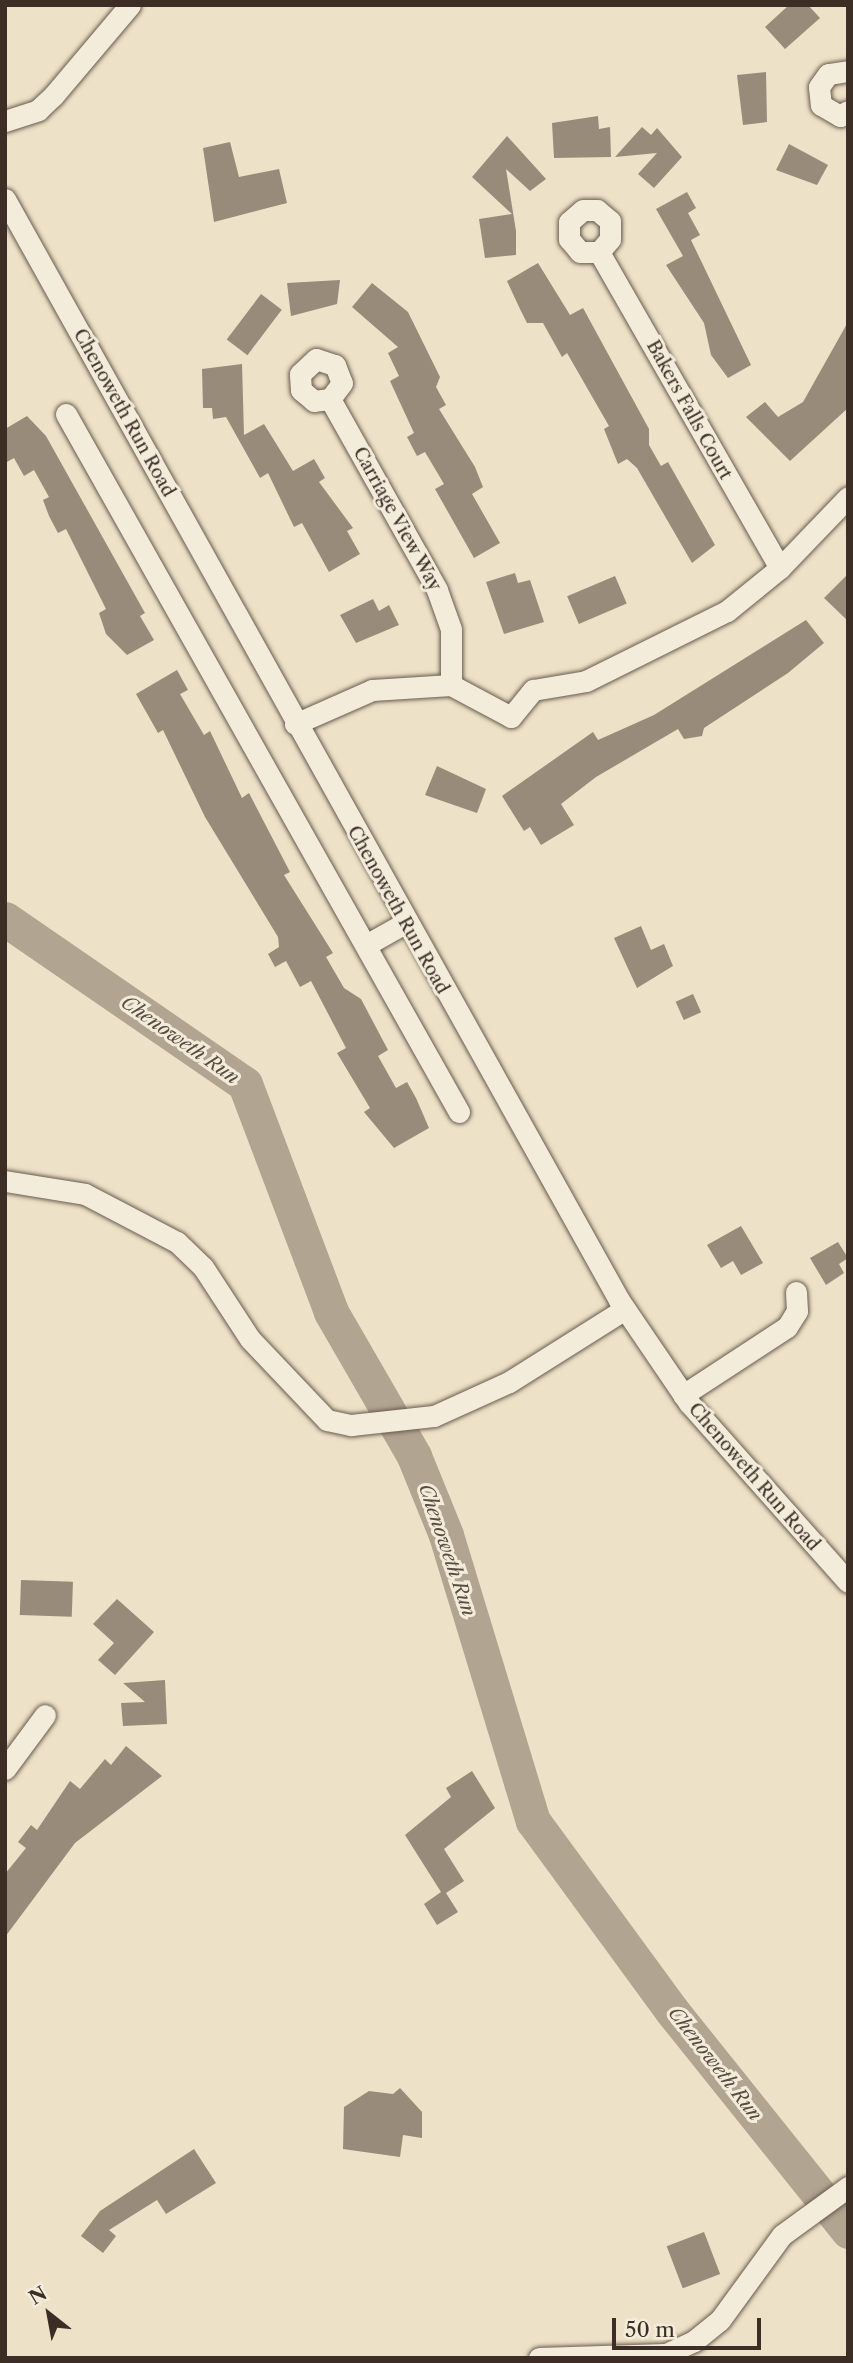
<!DOCTYPE html>
<html>
<head>
<meta charset="utf-8">
<style>
	body { margin:0 }
	#map { position:relative; width:853px; height:2363px; overflow:hidden; background:#ede1c7; font-family:"Libre Caslon Text",serif }
	div>[style] { position:absolute }
	.river>* { height:35px; margin:-17.5px; padding:0 17.5px; transform-origin:17.5px; border-radius:17.5px; background:#b1a490 }
	.building>* { inset:0; background:#988b79; transform-origin:0 0 }
	.roads { filter:drop-shadow(0 0 2px #685b4e) drop-shadow(0 0 2px #685b4e) }
	.minor>* { height:21px; margin:-10.5px; padding:0 10.5px; transform-origin:10.5px; border-radius:10.5px; background:#f3ecdb }
	span { translate:-50% -50%; white-space:nowrap; text-align:center; line-height:1.15; -webkit-text-stroke:6px #f3ecdb; paint-order:stroke }
	.street-label { font-size:18px; color:#3c2e25 }
	.water-label { font-size:19px; color:#594c40; font-style:italic }
	.frame { position:absolute; inset:0; border:7px solid #3c2e25; pointer-events:none }
	.north { position:absolute; left:14px; top:2279px; width:70px; height:70px; -webkit-text-stroke:5px #f3ecdb; paint-order:stroke; rotate:329deg; font-size:19px; font-weight:700; line-height:28px; text-align:center; color:#3c2e25 }
	.north::after { content:''; display:block; margin:auto; width:24px; height:32px; background:#3c2e25; clip-path:polygon(50% 0,100% 100%,50% 72%,0 100%) }
	.scale { position:absolute; left:612px; top:2318px; width:149px; height:32px; box-sizing:border-box; border:4px solid #3c2e25; border-top:0; padding-left:9px; font-size:21px; line-height:24px; white-space:nowrap; color:#3c2e25; -webkit-text-stroke:5px #f3ecdb; paint-order:stroke }
</style>
</head>
<body>
<div id="map">
	<div class="river">
		<div style="left:5px;top:919px;width:291px;rotate:34.5deg"></div>
		<div style="left:245px;top:1084px;width:244px;rotate:69.3deg"></div>
		<div style="left:331px;top:1312px;width:166px;rotate:60deg"></div>
		<div style="left:414px;top:1456px;width:85px;rotate:67.9deg"></div>
		<div style="left:446px;top:1535px;width:299px;rotate:73.1deg"></div>
		<div style="left:533px;top:1821px;width:235px;rotate:53.8deg"></div>
		<div style="left:672px;top:2011px;width:282px;rotate:51.3deg"></div>
	</div>
	<div class="building">
		<div style="clip-path:polygon(789px 5px,808px 5px,820px 18px,785px 49px,765px 27px)"></div>
		<div style="clip-path:polygon(766px 72px,767px 122px,743px 125px,737px 75px)"></div>
		<div style="clip-path:polygon(598px 116px,599px 129px,610px 127px,611px 157px,554px 158px,552px 123px)"></div>
		<div style="clip-path:polygon(642px 127px,651px 135px,657px 128px,682px 157px,654px 188px,638px 174px,657px 153px,615px 157px)"></div>
		<div style="clip-path:polygon(507px 136px,546px 179px,530px 191px,506px 169px,516px 231px,516px 255px,485px 258px,479px 219px,512px 214px,472px 177px)"></div>
		<div style="clip-path:polygon(230px 142px,239px 177px,279px 169px,287px 203px,214px 222px,203px 148px)"></div>
		<div style="clip-path:polygon(789px 144px,828px 165px,817px 185px,776px 170px)"></div>
		<div style="clip-path:polygon(687px 192px,696px 208px,688px 213px,700px 235px,691px 240px,751px 365px,728px 378px,711px 355px,704px 323px,666px 265px,683px 256px,656px 209px)"></div>
		<div style="clip-path:polygon(538px 263px,570px 315px,583px 308px,649px 429px,649px 445px,661px 466px,668px 462px,715px 545px,692px 563px,637px 468px,627px 459px,618px 464px,604px 429px,609px 426px,567px 353px,562px 357px,543px 323px,527px 323px,520px 309px,507px 281px)"></div>
		<div style="clip-path:polygon(340px 280px,337px 304px,291px 316px,287px 283px)"></div>
		<div style="clip-path:polygon(372px 283px,408px 312px,440px 377px,436px 387px,446px 405px,439px 409px,475px 467px,483px 487px,472px 494px,500px 543px,474px 558px,435px 489px,444px 484px,425px 452px,417px 456px,407px 437px,414px 433px,390px 381px,399px 376px,388px 353px,398px 347px,352px 307px)"></div>
		<div style="left:261px;top:294px;width:26px;height:57px;rotate:37deg"></div>
		<div style="clip-path:polygon(848px 322px,848px 408px,790px 461px,746px 417px,765px 402px,778px 417px,803px 402px)"></div>
		<div style="clip-path:polygon(242px 364px,244px 435px,264px 424px,293px 471px,314px 459px,325px 478px,319px 482px,353px 528px,347px 531px,360px 554px,329px 572px,302px 523px,294px 527px,268px 473px,260px 478px,226px 417px,213px 419px,212px 408px,203px 408px,202px 369px)"></div>
		<div style="clip-path:polygon(27px 416px,46px 436px,145px 613px,140px 616px,154px 640px,127px 655px,106px 634px,99px 613px,106px 609px,66px 529px,58px 533px,49px 516px,43px 500px,49px 497px,34px 470px,24px 476px,14px 458px,5px 463px,5px 429px)"></div>
		<div style="clip-path:polygon(515px 573px,518px 583px,530px 580px,544px 622px,504px 634px,486px 582px)"></div>
		<div style="clip-path:polygon(848px 574px,848px 621px,824px 598px)"></div>
		<div style="left:615px;top:576px;width:30px;height:52px;rotate:67deg"></div>
		<div style="clip-path:polygon(373px 599px,379px 611px,389px 605px,399px 625px,356px 643px,340px 615px)"></div>
		<div style="clip-path:polygon(806px 620px,824px 643px,788px 673px,704px 728px,702px 736px,684px 739px,678px 729px,596px 777px,561px 804px,574px 825px,541px 845px,530px 827px,524px 831px,502px 796px,593px 732px,598px 740px,654px 715px)"></div>
		<div style="clip-path:polygon(177px 670px,188px 690px,180px 694px,204px 735px,210px 731px,242px 798px,249px 793px,290px 872px,284px 875px,333px 953px,326px 957px,344px 988px,361px 999px,388px 1050px,378px 1056px,396px 1088px,407px 1082px,416px 1098px,429px 1128px,394px 1148px,364px 1112px,370px 1108px,337px 1053px,346px 1048px,311px 981px,300px 987px,286px 961px,275px 967px,268px 954px,279px 947px,278px 937px,205px 817px,163px 730px,158px 733px,136px 694px)"></div>
		<div style="clip-path:polygon(437px 766px,486px 789px,477px 813px,425px 795px)"></div>
		<div style="clip-path:polygon(641px 926px,651px 950px,664px 944px,673px 966px,637px 988px,614px 938px)"></div>
		<div style="left:693px;top:994px;width:20px;height:19px;rotate:66deg"></div>
		<div style="clip-path:polygon(741px 1226px,763px 1263px,741px 1275px,733px 1261px,721px 1268px,707px 1245px)"></div>
		<div style="clip-path:polygon(838px 1242px,848px 1258px,839px 1264px,844px 1273px,826px 1285px,810px 1258px)"></div>
		<div style="left:21px;top:1580px;width:52px;height:35px;rotate:2deg"></div>
		<div style="clip-path:polygon(117px 1599px,154px 1632px,115px 1675px,98px 1660px,114px 1643px,93px 1624px)"></div>
		<div style="clip-path:polygon(165px 1680px,167px 1724px,123px 1726px,121px 1703px,145px 1702px,123px 1683px)"></div>
		<div style="clip-path:polygon(126px 1746px,162px 1776px,75px 1843px,5px 1937px,5px 1874px,26px 1848px,18px 1842px,31px 1825px,37px 1830px,70px 1781px,80px 1789px,105px 1759px,111px 1765px)"></div>
		<div style="clip-path:polygon(472px 1771px,495px 1808px,444px 1849px,464px 1881px,446px 1893px,458px 1912px,437px 1925px,424px 1904px,441px 1892px,405px 1835px,451px 1797px,446px 1788px)"></div>
		<div style="clip-path:polygon(400px 2088px,422px 2112px,422px 2138px,403px 2135px,400px 2157px,343px 2149px,344px 2107px,369px 2091px,393px 2094px)"></div>
		<div style="clip-path:polygon(194px 2149px,216px 2183px,166px 2214px,157px 2200px,109px 2230px,116px 2236px,103px 2253px,81px 2236px,100px 2211px)"></div>
		<div style="left:704px;top:2232px;width:45px;height:40px;rotate:69deg"></div>
	</div>
	<div class="roads">
		<div class="minor">
			<div style="left:848px;top:71px;width:20px;rotate:171deg"></div>
			<div style="left:828px;top:74px;width:16px;rotate:125deg"></div>
			<div style="left:819px;top:87px;width:18px;rotate:84deg"></div>
			<div style="left:821px;top:105px;width:22px;rotate:30deg"></div>
			<div style="left:840px;top:116px;width:9px;rotate:-32deg"></div>
			<div style="left:5px;top:121px;width:35px;rotate:-18deg"></div>
			<div style="left:38px;top:110px;width:21px;rotate:-43deg"></div>
			<div style="left:53px;top:96px;width:119px;rotate:-49.8deg"></div>
			<div style="left:5px;top:199px;width:1261px;rotate:60.85deg"></div>
			<div style="left:619px;top:1300px;width:125px;rotate:55.8deg"></div>
			<div style="left:689px;top:1403px;width:239px;rotate:48.4deg"></div>
			<div style="left:599px;top:252px;width:19px;rotate:180deg"></div>
			<div style="left:580px;top:252px;width:17px;rotate:-130deg"></div>
			<div style="left:569px;top:239px;width:17px;rotate:-90deg"></div>
			<div style="left:569px;top:222px;width:18px;rotate:-41deg"></div>
			<div style="left:583px;top:210px;width:14px"></div>
			<div style="left:597px;top:210px;width:17px;rotate:40deg"></div>
			<div style="left:610px;top:221px;width:18px;rotate:90deg"></div>
			<div style="left:610px;top:239px;width:17px;rotate:130deg"></div>
			<div style="left:599px;top:252px;width:364px;rotate:60.2deg"></div>
			<div style="left:330px;top:399px;width:16px;rotate:173deg"></div>
			<div style="left:314px;top:401px;width:17px;rotate:-140deg"></div>
			<div style="left:301px;top:390px;width:16px;rotate:-94deg"></div>
			<div style="left:300px;top:374px;width:22px;rotate:-43deg"></div>
			<div style="left:316px;top:359px;width:20px;rotate:18deg"></div>
			<div style="left:335px;top:365px;width:19px;rotate:69deg"></div>
			<div style="left:342px;top:383px;width:20px;rotate:127deg"></div>
			<div style="left:330px;top:399px;width:219px;rotate:60.7deg"></div>
			<div style="left:437px;top:590px;width:41px;rotate:70.3deg"></div>
			<div style="left:451px;top:629px;width:56px;rotate:90deg"></div>
			<div style="left:66px;top:414px;width:801px;rotate:60.62deg"></div>
			<div style="left:295px;top:724px;width:84px;rotate:-23.8deg"></div>
			<div style="left:372px;top:690px;width:79px;rotate:-3.6deg"></div>
			<div style="left:451px;top:685px;width:68px;rotate:28.1deg"></div>
			<div style="left:511px;top:717px;width:35px;rotate:-51deg"></div>
			<div style="left:533px;top:690px;width:54px;rotate:-9.6deg"></div>
			<div style="left:586px;top:681px;width:157px;rotate:-26.4deg"></div>
			<div style="left:727px;top:611px;width:68px;rotate:-39.1deg"></div>
			<div style="left:780px;top:568px;width:98px;rotate:-46.2deg"></div>
			<div style="left:366px;top:945px;width:45px;rotate:-29.4deg"></div>
			<div style="left:5px;top:1181px;width:81px;rotate:9.2deg"></div>
			<div style="left:85px;top:1194px;width:104px;rotate:27.6deg"></div>
			<div style="left:177px;top:1242px;width:36px;rotate:44deg"></div>
			<div style="left:203px;top:1267px;width:86px;rotate:56.9deg"></div>
			<div style="left:250px;top:1339px;width:112px;rotate:46.5deg"></div>
			<div style="left:327px;top:1420px;width:25px;rotate:12deg"></div>
			<div style="left:351px;top:1425px;width:83px;rotate:-6.2deg"></div>
			<div style="left:434px;top:1416px;width:82px;rotate:-24.4deg"></div>
			<div style="left:509px;top:1382px;width:137px;rotate:-32.2deg"></div>
			<div style="left:683px;top:1395px;width:124px;rotate:-33.2deg"></div>
			<div style="left:787px;top:1327px;width:19px;rotate:-58deg"></div>
			<div style="left:797px;top:1311px;width:19px;rotate:-93deg"></div>
			<div style="left:5px;top:1769px;width:67px;rotate:-53.5deg"></div>
			<div style="left:539px;top:2358px;width:127px;rotate:-1.8deg"></div>
			<div style="left:666px;top:2354px;width:31px;rotate:-25deg"></div>
			<div style="left:694px;top:2341px;width:33px;rotate:-39deg"></div>
			<div style="left:720px;top:2320px;width:105px;rotate:-53.9deg"></div>
			<div style="left:782px;top:2235px;width:82px;rotate:-36deg"></div>
		</div>
	</div>
	<div class="street-label">
		<span style="left:689px;top:410px;rotate:61deg">Bakers Falls Court</span>
		<span style="left:124px;top:413px;rotate:61deg">Chenoweth Run Road</span>
		<span style="left:397px;top:519px;rotate:61deg">Carriage View Way</span>
		<span style="left:398px;top:910px;rotate:61deg">Chenoweth Run Road</span>
		<span style="left:754px;top:1477px;rotate:49deg">Chenoweth Run Road</span>
	</div>
	<div class="water-label">
		<span style="left:180px;top:1040px;rotate:35deg">Chenoweth Run</span>
		<span style="left:447px;top:1550px;rotate:71deg">Chenoweth Run</span>
		<span style="left:715px;top:2064px;rotate:52deg">Chenoweth Run</span>
	</div>
	<div class="frame"></div>
	<div class="north">N</div>
	<div class="scale">50 m</div>
</div>
</body>
</html>
